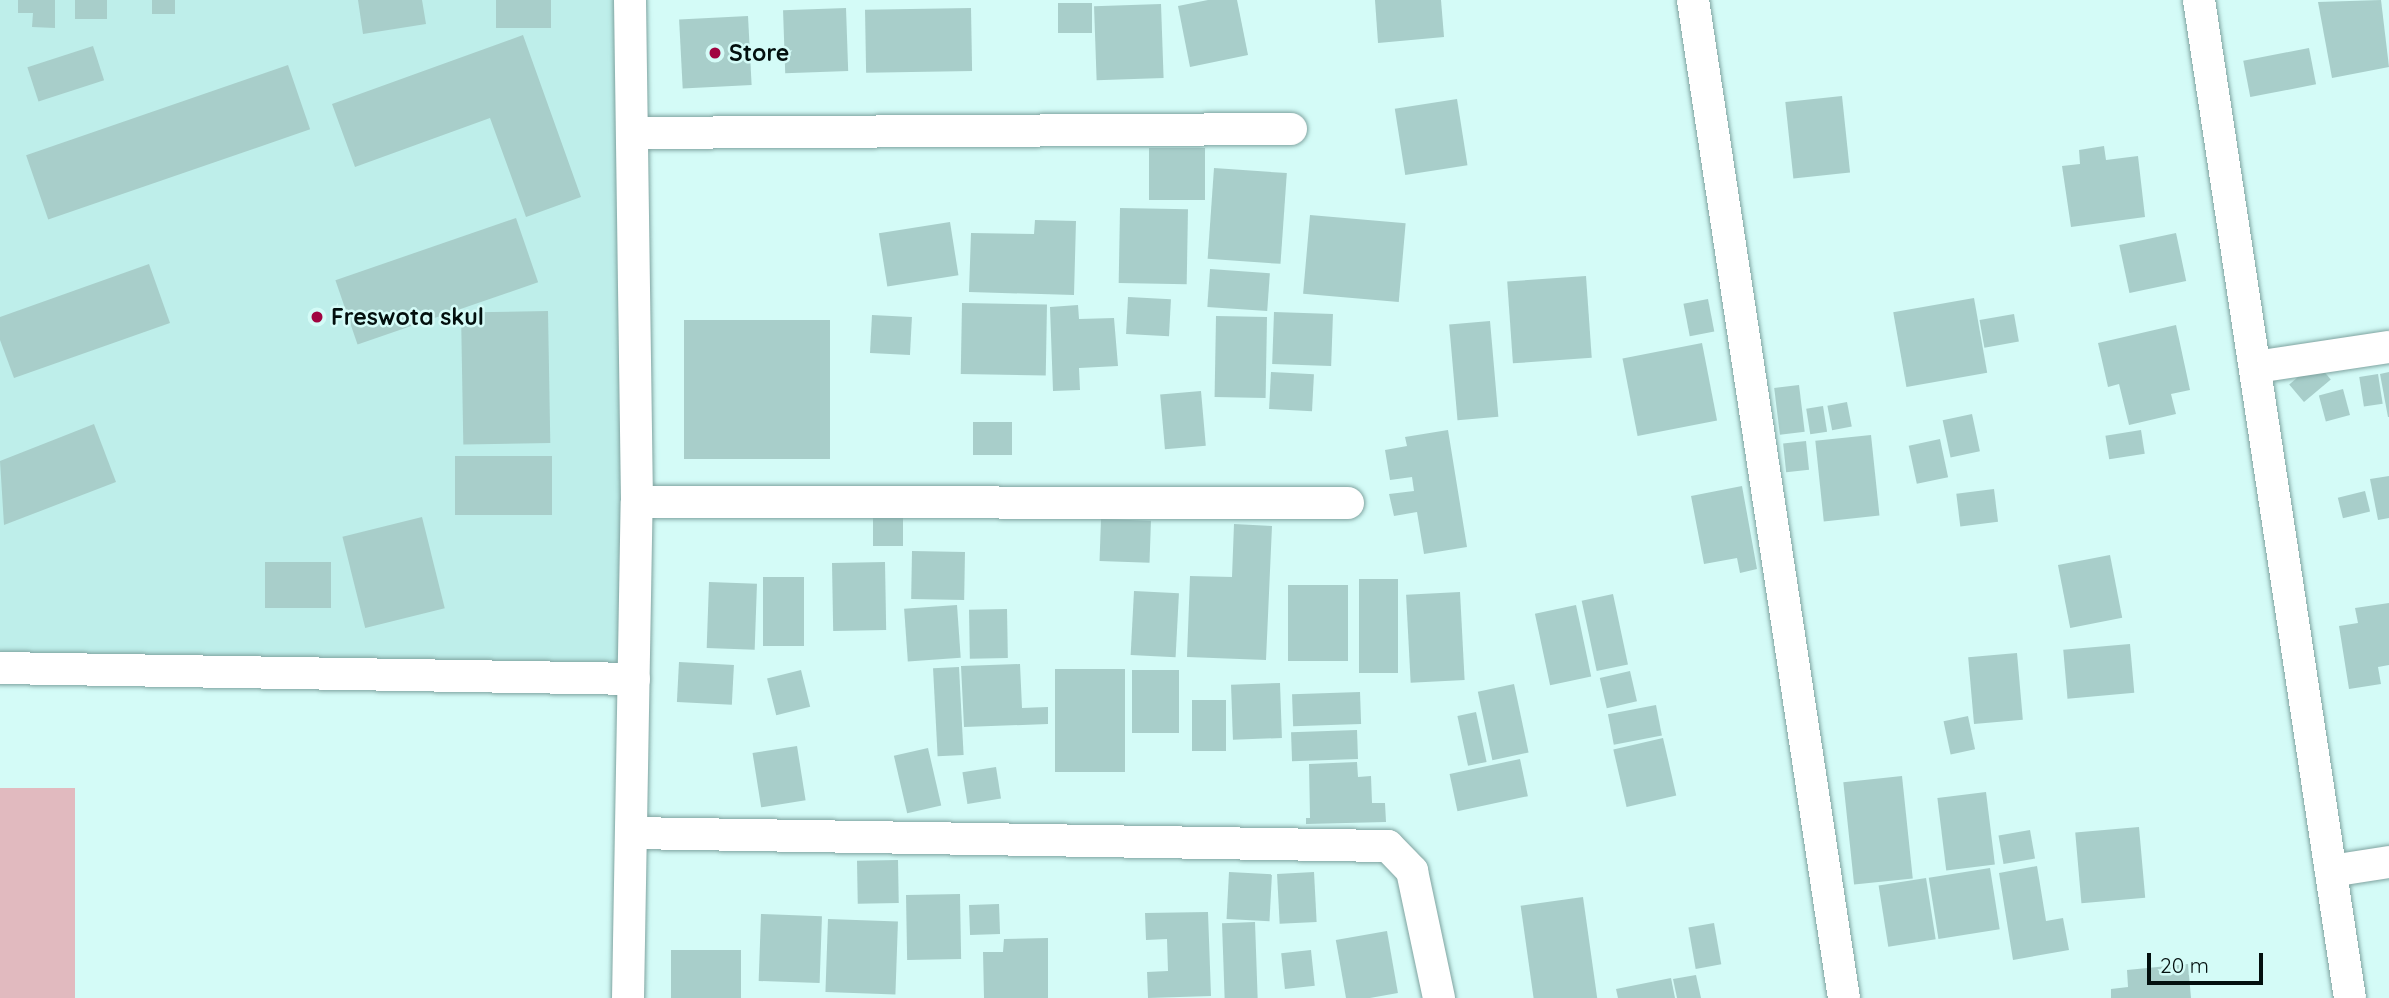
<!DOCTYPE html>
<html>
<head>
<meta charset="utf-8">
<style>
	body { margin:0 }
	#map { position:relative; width:2389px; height:998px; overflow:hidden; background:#d4fbf7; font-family:Quicksand,sans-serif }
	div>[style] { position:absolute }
	.built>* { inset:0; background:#beeeea; transform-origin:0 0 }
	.green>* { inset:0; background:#e1babf; transform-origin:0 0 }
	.building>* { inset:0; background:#a8ceca; transform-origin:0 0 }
	.roads { filter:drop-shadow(0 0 2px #7fa3a0) drop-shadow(0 0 2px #7fa3a0) }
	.minor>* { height:32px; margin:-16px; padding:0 16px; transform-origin:16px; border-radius:16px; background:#fff }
	.dots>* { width:19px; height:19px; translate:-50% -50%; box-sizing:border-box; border:4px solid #d4fbf7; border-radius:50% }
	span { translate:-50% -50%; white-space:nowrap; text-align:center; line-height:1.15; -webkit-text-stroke:5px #d4fbf7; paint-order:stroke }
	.poi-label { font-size:23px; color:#030f0e; font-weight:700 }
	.left { translate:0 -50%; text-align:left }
	.scale { position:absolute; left:2147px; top:953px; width:116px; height:32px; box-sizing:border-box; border:4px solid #030f0e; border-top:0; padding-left:9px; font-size:21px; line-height:24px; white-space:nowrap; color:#030f0e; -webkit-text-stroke:5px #d4fbf7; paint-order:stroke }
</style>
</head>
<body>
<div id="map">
	<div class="built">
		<div style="left:0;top:0;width:630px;height:668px"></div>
	</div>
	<div class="green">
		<div style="left:0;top:788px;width:75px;height:210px"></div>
	</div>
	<div class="building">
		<div style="clip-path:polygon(18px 0,55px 0,55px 28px,32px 27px,33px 13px,18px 13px)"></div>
		<div style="left:75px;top:0;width:32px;height:19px"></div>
		<div style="left:152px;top:0;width:23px;height:14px"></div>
		<div style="clip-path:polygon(358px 0,422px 0,426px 24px,363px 34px)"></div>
		<div style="left:496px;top:0;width:55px;height:28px"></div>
		<div style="clip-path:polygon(1208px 0,1237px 0,1248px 55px,1190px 67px,1178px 6px)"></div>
		<div style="clip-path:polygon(1375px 0,1441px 0,1444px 37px,1378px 43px)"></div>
		<div style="clip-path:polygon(2381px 0,2389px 67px,2332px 78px,2318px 2px)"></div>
		<div style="left:1092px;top:3px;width:30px;height:34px;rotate:90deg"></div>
		<div style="left:1161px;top:4px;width:74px;height:67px;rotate:88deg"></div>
		<div style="left:846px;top:8px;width:63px;height:63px;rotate:88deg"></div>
		<div style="left:971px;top:8px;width:63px;height:106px;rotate:89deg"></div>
		<div style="left:748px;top:16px;width:69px;height:69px;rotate:87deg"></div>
		<div style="clip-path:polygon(523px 35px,581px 197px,526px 217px,490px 118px,355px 167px,332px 104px)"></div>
		<div style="left:93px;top:46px;width:36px;height:69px;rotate:72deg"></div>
		<div style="left:2309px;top:48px;width:37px;height:67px;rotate:79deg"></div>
		<div style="left:288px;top:65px;width:68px;height:277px;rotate:71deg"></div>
		<div style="left:1842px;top:96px;width:77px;height:57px;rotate:84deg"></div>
		<div style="left:1457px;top:99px;width:67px;height:63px;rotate:81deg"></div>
		<div style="clip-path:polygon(2104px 146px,2106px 160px,2138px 156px,2145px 217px,2071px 227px,2062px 166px,2080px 164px,2079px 150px)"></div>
		<div style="left:1149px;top:148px;width:56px;height:52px"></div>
		<div style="left:1214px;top:168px;width:73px;height:91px;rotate:4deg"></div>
		<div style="left:1120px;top:208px;width:68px;height:75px;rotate:1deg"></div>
		<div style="left:1310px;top:215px;width:96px;height:79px;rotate:5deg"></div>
		<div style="left:516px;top:218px;width:68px;height:191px;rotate:71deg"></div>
		<div style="clip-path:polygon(1035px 220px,1076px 221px,1074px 295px,969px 292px,971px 233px,1034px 234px)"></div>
		<div style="left:950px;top:222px;width:54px;height:72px;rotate:81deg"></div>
		<div style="left:2176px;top:233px;width:49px;height:58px;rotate:78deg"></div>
		<div style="clip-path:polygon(149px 264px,170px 323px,14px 378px,0 340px,0 317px)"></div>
		<div style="left:1210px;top:269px;width:60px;height:38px;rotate:4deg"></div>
		<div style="left:1586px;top:276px;width:82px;height:79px;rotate:86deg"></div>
		<div style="left:1128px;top:297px;width:43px;height:37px;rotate:3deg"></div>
		<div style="left:1974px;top:298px;width:76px;height:82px;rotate:80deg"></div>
		<div style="left:1708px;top:299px;width:33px;height:25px;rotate:79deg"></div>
		<div style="left:962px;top:303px;width:85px;height:71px;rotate:1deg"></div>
		<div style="clip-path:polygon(1078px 305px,1079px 319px,1114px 318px,1118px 366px,1079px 368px,1080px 390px,1053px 391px,1050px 307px)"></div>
		<div style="left:548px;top:311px;width:132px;height:87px;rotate:89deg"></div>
		<div style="left:1274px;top:312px;width:59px;height:52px;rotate:2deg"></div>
		<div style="left:2014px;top:314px;width:28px;height:35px;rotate:80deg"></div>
		<div style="left:872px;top:315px;width:40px;height:38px;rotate:3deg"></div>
		<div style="left:1216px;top:316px;width:51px;height:81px;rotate:1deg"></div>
		<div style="left:684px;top:320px;width:146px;height:139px"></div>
		<div style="left:1490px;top:321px;width:96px;height:41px;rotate:85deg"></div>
		<div style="clip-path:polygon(2176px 325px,2190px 390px,2171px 394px,2176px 414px,2129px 425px,2119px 384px,2108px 387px,2098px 343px)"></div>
		<div style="left:1702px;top:343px;width:79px;height:81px;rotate:79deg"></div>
		<div style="left:2316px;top:362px;width:23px;height:35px;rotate:50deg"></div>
		<div style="left:1271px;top:372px;width:43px;height:37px;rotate:3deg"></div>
		<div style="clip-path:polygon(2389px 372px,2389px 417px,2388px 417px,2380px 374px)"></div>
		<div style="left:2378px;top:374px;width:30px;height:19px;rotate:81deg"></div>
		<div style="left:1799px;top:385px;width:47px;height:25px;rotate:83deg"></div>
		<div style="left:2343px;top:389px;width:27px;height:25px;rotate:75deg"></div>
		<div style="left:1201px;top:391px;width:55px;height:41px;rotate:85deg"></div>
		<div style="left:1847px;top:402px;width:25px;height:20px;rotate:79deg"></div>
		<div style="left:1823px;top:406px;width:26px;height:17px;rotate:81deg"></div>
		<div style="left:1972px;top:414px;width:38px;height:30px;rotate:78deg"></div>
		<div style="left:1012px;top:422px;width:33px;height:39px;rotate:90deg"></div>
		<div style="clip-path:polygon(94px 424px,116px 482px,4px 525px,0 461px)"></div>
		<div style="clip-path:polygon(1448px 430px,1467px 547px,1424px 554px,1417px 512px,1394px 516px,1389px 494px,1414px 491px,1412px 477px,1390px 480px,1385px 450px,1407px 446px,1405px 437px)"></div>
		<div style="left:2141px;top:430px;width:24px;height:36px;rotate:81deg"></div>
		<div style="left:1871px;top:435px;width:81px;height:56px;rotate:84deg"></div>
		<div style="left:1940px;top:439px;width:39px;height:32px;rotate:78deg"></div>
		<div style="left:1806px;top:441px;width:29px;height:23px;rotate:84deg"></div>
		<div style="left:455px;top:456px;width:97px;height:59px"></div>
		<div style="clip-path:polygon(2389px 476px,2389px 518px,2378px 520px,2370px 479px)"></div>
		<div style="clip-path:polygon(1742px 486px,1757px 569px,1740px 573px,1737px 558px,1704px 564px,1691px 496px)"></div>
		<div style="left:1994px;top:489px;width:33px;height:38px;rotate:83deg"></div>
		<div style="left:2365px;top:491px;width:21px;height:28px;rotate:76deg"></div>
		<div style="left:873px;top:506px;width:30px;height:40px"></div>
		<div style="left:422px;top:517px;width:94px;height:82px;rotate:76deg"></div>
		<div style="left:1101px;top:519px;width:50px;height:42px;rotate:2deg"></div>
		<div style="clip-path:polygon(1234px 524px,1272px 526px,1266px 660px,1187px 657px,1190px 576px,1232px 577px)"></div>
		<div style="left:912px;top:551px;width:53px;height:48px;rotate:1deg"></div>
		<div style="left:2110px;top:555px;width:64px;height:53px;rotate:79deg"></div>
		<div style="left:331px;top:562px;width:46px;height:66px;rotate:90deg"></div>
		<div style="left:885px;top:562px;width:68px;height:53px;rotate:89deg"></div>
		<div style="left:763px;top:577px;width:41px;height:69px"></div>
		<div style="left:1359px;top:579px;width:39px;height:94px"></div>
		<div style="left:709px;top:582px;width:48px;height:66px;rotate:2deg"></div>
		<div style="left:1348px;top:585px;width:76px;height:60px;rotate:90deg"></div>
		<div style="left:1134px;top:591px;width:45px;height:64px;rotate:3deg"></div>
		<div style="left:1460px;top:592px;width:88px;height:54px;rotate:87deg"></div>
		<div style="left:1613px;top:594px;width:72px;height:32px;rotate:78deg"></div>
		<div style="clip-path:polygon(2389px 603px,2389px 665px,2378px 667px,2381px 684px,2349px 689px,2339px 626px,2358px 623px,2355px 608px)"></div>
		<div style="left:957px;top:605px;width:53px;height:53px;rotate:86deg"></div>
		<div style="left:1576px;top:605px;width:73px;height:42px;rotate:78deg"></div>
		<div style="left:1007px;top:609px;width:49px;height:38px;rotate:89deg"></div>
		<div style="left:2130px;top:644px;width:49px;height:67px;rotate:85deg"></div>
		<div style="left:2017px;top:653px;width:67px;height:49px;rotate:85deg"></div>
		<div style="left:679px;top:662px;width:55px;height:40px;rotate:3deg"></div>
		<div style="clip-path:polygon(1020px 664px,1022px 708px,1048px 707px,1048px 724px,964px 727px,961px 666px)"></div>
		<div style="left:959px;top:667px;width:88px;height:26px;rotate:87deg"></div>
		<div style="left:1055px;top:669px;width:70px;height:103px"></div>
		<div style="left:801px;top:670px;width:38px;height:35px;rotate:76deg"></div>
		<div style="left:1132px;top:670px;width:47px;height:63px"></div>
		<div style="left:1630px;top:671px;width:31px;height:31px;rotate:77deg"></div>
		<div style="left:1280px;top:683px;width:55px;height:49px;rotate:88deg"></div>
		<div style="left:1514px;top:684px;width:70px;height:37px;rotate:78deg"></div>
		<div style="left:1360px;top:692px;width:32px;height:68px;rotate:88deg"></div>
		<div style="left:1192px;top:700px;width:34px;height:51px"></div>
		<div style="left:1656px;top:705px;width:31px;height:49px;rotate:79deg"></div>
		<div style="left:1476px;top:712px;width:51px;height:19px;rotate:78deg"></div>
		<div style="left:1968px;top:716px;width:34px;height:25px;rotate:78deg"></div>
		<div style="left:1357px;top:730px;width:29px;height:66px;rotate:88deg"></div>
		<div style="left:1663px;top:738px;width:59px;height:51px;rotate:77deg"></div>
		<div style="left:797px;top:746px;width:55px;height:45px;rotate:81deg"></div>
		<div style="left:928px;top:748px;width:59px;height:35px;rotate:77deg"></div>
		<div style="left:1520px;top:759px;width:38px;height:72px;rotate:78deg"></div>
		<div style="clip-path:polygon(1357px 762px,1358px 777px,1371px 776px,1372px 803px,1385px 803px,1386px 822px,1306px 824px,1306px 818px,1310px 818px,1309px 764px)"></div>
		<div style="left:996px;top:767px;width:32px;height:34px;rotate:81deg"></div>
		<div style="left:1902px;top:776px;width:103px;height:59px;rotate:84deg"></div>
		<div style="left:1986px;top:792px;width:73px;height:49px;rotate:83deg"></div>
		<div style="left:2139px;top:827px;width:71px;height:64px;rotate:85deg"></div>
		<div style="left:2030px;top:830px;width:29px;height:32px;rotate:80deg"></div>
		<div style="left:898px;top:860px;width:43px;height:41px;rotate:89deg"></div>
		<div style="clip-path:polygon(2037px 866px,2046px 921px,2063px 918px,2069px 950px,2013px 960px,1999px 873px)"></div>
		<div style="left:1990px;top:868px;width:62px;height:62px;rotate:81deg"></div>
		<div style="left:1229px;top:872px;width:43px;height:47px;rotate:3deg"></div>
		<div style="left:1314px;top:872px;width:50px;height:37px;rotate:87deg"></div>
		<div style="left:1926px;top:878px;width:62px;height:48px;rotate:81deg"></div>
		<div style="left:960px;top:894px;width:65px;height:54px;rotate:89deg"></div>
		<div style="left:1583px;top:897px;width:102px;height:63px;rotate:82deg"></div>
		<div style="left:999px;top:904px;width:30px;height:30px;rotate:88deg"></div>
		<div style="clip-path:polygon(1208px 912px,1211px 996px,1148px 998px,1147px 972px,1168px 971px,1167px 939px,1146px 940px,1145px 913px)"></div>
		<div style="left:761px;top:914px;width:61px;height:67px;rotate:2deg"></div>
		<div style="left:828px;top:919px;width:70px;height:73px;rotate:2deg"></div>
		<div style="left:1255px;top:922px;width:76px;height:33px;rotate:88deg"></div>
		<div style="left:1714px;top:923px;width:42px;height:26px;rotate:80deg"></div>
		<div style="left:1387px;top:931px;width:63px;height:52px;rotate:80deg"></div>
		<div style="clip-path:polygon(1048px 938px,1048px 998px,984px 998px,983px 952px,1003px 952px,1004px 939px)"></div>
		<div style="left:671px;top:950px;width:70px;height:48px"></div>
		<div style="left:1311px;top:950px;width:36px;height:30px;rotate:84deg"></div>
		<div style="clip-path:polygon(2188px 964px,2191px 998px,2111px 998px,2111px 989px,2128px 987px,2127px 970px)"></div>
		<div style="clip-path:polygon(1696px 975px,1701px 998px,1677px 998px,1673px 979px)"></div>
		<div style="clip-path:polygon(1671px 978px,1675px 998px,1618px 998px,1616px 989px)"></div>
	</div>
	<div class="roads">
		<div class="minor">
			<div style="left:1693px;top:0;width:1009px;rotate:81.4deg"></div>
			<div style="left:2199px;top:0;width:1009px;rotate:81.4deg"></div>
			<div style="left:632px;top:133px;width:659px;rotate:-0.35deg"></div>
			<div style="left:2256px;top:367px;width:134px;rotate:-8.6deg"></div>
			<div style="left:637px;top:502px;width:711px;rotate:0.08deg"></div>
			<div style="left:0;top:668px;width:634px;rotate:0.99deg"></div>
			<div style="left:632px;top:833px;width:756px;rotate:0.99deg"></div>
			<div style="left:1388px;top:846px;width:35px;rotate:46deg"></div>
			<div style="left:1412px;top:871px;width:130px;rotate:78deg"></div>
			<div style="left:2331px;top:871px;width:59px;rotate:-8.8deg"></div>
			<div style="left:628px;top:998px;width:496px;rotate:-89deg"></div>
			<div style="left:637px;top:502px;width:502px;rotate:-90.8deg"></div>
		</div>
	</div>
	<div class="dots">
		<div style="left:715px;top:53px;background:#a10441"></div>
		<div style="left:317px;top:317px;background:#a10441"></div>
	</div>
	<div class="poi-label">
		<span class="left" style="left:729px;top:53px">Store</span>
		<span class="left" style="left:331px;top:317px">Freswota skul</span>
	</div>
	<div class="scale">20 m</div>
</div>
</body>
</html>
